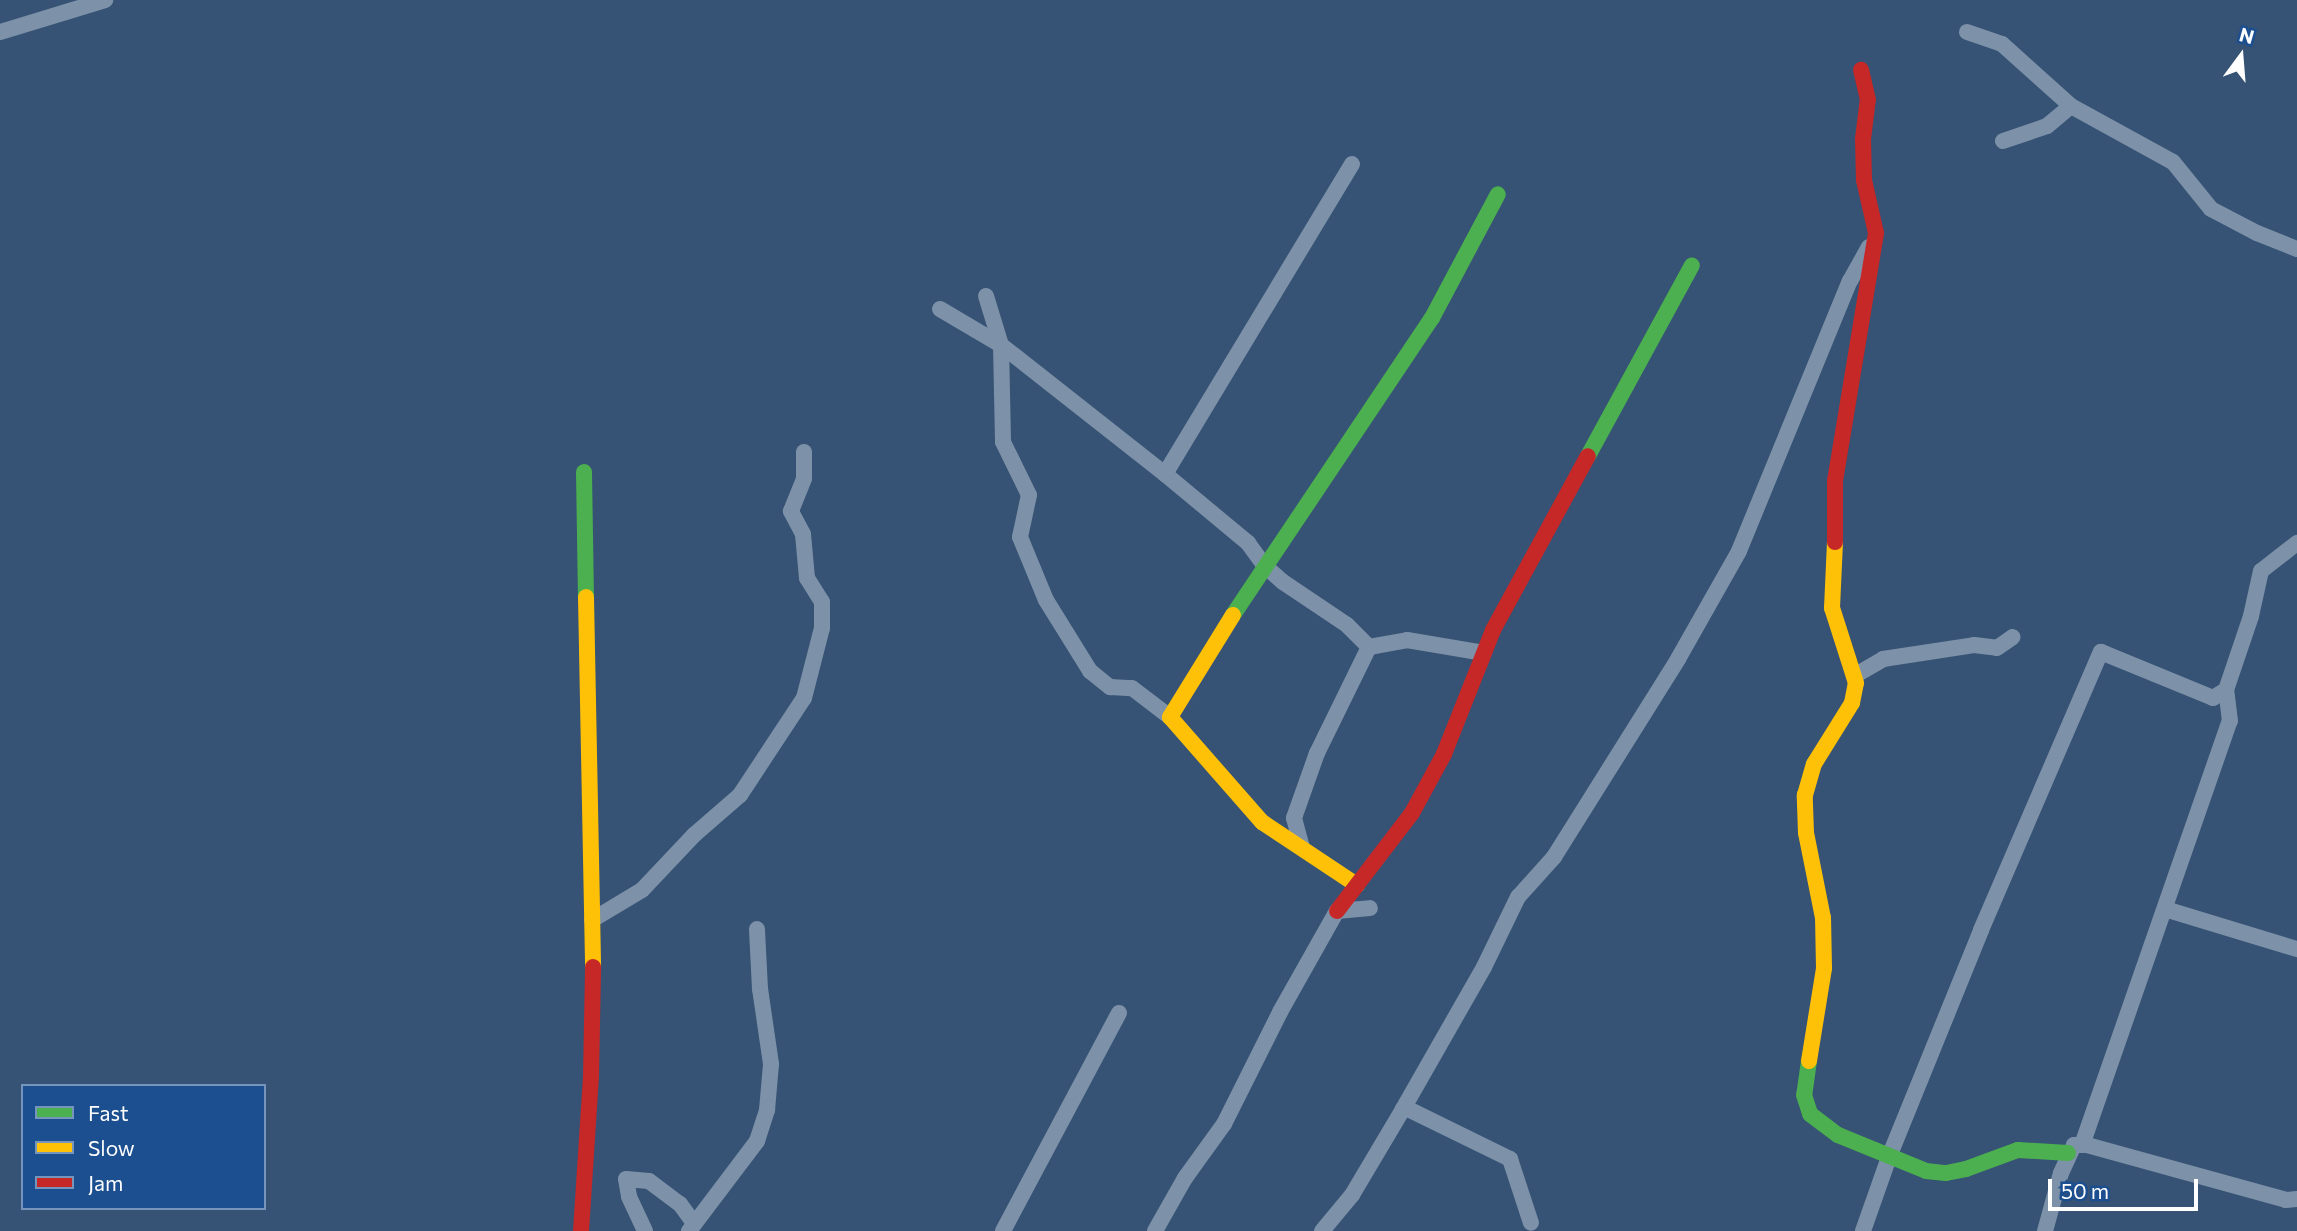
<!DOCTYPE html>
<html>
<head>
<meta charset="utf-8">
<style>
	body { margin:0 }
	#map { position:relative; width:2297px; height:1231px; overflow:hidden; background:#365274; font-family:Commissioner,sans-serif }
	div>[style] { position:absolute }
	.street>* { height:16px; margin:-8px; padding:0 8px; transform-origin:8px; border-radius:8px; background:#7d92a8 }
	.fast>* { height:16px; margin:-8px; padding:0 8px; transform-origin:8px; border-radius:8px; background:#4caf50 }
	.slow>* { height:16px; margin:-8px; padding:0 8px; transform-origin:8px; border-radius:8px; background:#ffc107 }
	.jam>* { height:16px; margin:-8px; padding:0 8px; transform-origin:8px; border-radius:8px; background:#c62828 }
	span { translate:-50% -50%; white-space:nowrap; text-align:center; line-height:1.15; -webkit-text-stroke:7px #1b4f8f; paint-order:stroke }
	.legend { position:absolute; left:21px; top:1084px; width:245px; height:126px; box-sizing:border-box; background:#1b4f8f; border:2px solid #7695bc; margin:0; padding:9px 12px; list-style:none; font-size:21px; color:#fff }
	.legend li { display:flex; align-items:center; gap:14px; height:35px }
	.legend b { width:35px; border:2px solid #7695bc }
	.north { position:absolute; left:2206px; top:21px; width:70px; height:70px; -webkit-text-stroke:5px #1b4f8f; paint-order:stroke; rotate:16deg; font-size:19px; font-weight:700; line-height:28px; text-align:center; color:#fff }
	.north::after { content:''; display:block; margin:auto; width:24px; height:32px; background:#fff; clip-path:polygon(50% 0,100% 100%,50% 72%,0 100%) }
	.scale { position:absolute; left:2048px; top:1179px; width:150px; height:32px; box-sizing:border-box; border:4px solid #fff; border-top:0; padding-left:9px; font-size:21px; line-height:24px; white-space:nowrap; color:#fff; -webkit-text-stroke:5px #1b4f8f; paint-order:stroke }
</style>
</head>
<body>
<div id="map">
	<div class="street">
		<div style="left:0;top:32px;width:110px;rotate:-16.9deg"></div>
		<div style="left:1967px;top:32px;width:37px;rotate:19deg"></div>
		<div style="left:2002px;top:44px;width:93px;rotate:41.9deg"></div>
		<div style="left:2071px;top:106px;width:116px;rotate:28.8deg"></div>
		<div style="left:2173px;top:162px;width:60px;rotate:51deg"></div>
		<div style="left:2211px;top:209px;width:52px;rotate:27.6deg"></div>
		<div style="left:2257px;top:233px;width:43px;rotate:21.8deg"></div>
		<div style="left:2003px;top:141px;width:46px;rotate:-18.8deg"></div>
		<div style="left:2047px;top:126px;width:31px;rotate:-40deg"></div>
		<div style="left:986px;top:296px;width:51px;rotate:73deg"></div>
		<div style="left:1001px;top:345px;width:97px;rotate:88.8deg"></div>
		<div style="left:1003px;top:442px;width:59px;rotate:63.9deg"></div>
		<div style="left:1029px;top:495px;width:43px;rotate:102.1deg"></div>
		<div style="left:1020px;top:537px;width:68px;rotate:67.6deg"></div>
		<div style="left:1046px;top:600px;width:84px;rotate:58.2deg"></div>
		<div style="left:1090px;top:671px;width:26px;rotate:39deg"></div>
		<div style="left:1110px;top:687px;width:22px;rotate:3deg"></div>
		<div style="left:1132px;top:688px;width:48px;rotate:37.3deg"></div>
		<div style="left:940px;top:309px;width:71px;rotate:30.5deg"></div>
		<div style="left:1001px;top:345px;width:209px;rotate:38.2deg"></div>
		<div style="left:1165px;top:474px;width:108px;rotate:39.7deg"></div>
		<div style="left:1248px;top:543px;width:27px;rotate:54deg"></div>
		<div style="left:1264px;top:565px;width:25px;rotate:42deg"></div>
		<div style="left:1283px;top:582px;width:77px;rotate:33.9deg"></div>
		<div style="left:1347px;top:625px;width:31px;rotate:45deg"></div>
		<div style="left:1369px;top:647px;width:118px;rotate:116.1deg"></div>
		<div style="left:1317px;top:753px;width:69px;rotate:109.5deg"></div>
		<div style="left:1294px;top:818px;width:31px;rotate:75deg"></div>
		<div style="left:1165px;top:474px;width:362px;rotate:-58.9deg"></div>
		<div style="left:1369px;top:647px;width:39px;rotate:-10deg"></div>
		<div style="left:1407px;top:640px;width:78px;rotate:9.6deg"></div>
		<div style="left:1854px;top:676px;width:34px;rotate:-30deg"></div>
		<div style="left:1883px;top:659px;width:92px;rotate:-8.7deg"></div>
		<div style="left:1974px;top:645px;width:23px;rotate:7deg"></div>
		<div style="left:1997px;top:648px;width:19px;rotate:-35deg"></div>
		<div style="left:2165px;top:909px;width:138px;rotate:16.9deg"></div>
		<div style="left:592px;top:920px;width:58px;rotate:-31deg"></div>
		<div style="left:642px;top:890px;width:76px;rotate:-46.6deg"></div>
		<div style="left:694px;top:835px;width:61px;rotate:-41deg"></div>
		<div style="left:740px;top:795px;width:116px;rotate:-56.6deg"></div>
		<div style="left:804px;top:698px;width:72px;rotate:-75.6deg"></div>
		<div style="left:822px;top:628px;width:26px;rotate:-90deg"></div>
		<div style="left:822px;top:602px;width:28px;rotate:-122deg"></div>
		<div style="left:807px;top:578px;width:44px;rotate:-95.2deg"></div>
		<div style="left:803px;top:534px;width:26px;rotate:-118deg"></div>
		<div style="left:791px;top:511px;width:35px;rotate:-68deg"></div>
		<div style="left:804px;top:478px;width:26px;rotate:-90deg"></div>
		<div style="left:1403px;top:1109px;width:163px;rotate:-60.3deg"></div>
		<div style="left:1484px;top:967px;width:78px;rotate:-64.1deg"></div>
		<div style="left:1518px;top:897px;width:54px;rotate:-48deg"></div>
		<div style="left:1554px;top:857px;width:234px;rotate:-57.9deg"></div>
		<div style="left:1678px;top:659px;width:124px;rotate:-60.5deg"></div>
		<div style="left:1739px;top:551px;width:292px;rotate:-67.7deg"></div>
		<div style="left:1850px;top:281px;width:39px;rotate:-61deg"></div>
		<div style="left:2082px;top:1145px;width:449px;rotate:-70.8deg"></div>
		<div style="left:2230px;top:721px;width:31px;rotate:-97deg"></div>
		<div style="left:2226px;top:690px;width:78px;rotate:-71.3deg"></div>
		<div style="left:2251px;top:616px;width:46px;rotate:-77.5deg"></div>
		<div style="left:2261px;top:571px;width:46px;rotate:-37.9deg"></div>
		<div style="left:645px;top:1231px;width:38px;rotate:-115deg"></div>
		<div style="left:629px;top:1196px;width:17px;rotate:-100deg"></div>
		<div style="left:626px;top:1179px;width:23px;rotate:5deg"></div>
		<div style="left:649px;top:1181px;width:39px;rotate:37deg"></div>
		<div style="left:680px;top:1204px;width:24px;rotate:54deg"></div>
		<div style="left:689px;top:1231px;width:113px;rotate:-52.9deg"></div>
		<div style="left:757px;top:1141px;width:33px;rotate:-72deg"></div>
		<div style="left:767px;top:1110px;width:46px;rotate:-85deg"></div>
		<div style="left:771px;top:1064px;width:76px;rotate:-98.3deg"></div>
		<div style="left:760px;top:989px;width:60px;rotate:-92.9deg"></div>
		<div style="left:1003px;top:1231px;width:247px;rotate:-62deg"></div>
		<div style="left:1155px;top:1231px;width:61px;rotate:-60.5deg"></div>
		<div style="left:1185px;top:1178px;width:67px;rotate:-54.2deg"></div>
		<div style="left:1224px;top:1124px;width:125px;rotate:-63.4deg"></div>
		<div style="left:1280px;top:1012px;width:116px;rotate:-60.6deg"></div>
		<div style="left:1337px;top:911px;width:33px;rotate:-5deg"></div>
		<div style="left:1322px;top:1231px;width:47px;rotate:-50.2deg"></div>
		<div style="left:1352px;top:1195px;width:100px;rotate:-59.3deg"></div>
		<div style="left:1403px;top:1109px;width:5px"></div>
		<div style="left:1408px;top:1109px;width:114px;rotate:26.1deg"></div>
		<div style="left:1510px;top:1159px;width:67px;rotate:71.8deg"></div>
		<div style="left:1863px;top:1231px;width:78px;rotate:-70.6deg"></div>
		<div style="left:1889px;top:1157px;width:245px;rotate:-67.9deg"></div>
		<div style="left:1981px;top:930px;width:303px;rotate:-66.7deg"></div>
		<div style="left:2101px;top:652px;width:121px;rotate:22.3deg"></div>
		<div style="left:2213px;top:698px;width:15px;rotate:-32deg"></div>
		<div style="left:2045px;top:1231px;width:60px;rotate:-74.6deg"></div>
		<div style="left:2061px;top:1173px;width:31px;rotate:-65deg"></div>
		<div style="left:2074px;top:1145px;width:13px"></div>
		<div style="left:2087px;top:1145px;width:206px;rotate:15.4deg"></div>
		<div style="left:2286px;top:1200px;width:11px;rotate:-5deg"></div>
	</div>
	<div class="fast">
		<div style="left:1588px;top:456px;width:217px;rotate:-61.4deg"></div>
		<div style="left:584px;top:472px;width:125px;rotate:89.1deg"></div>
		<div style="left:1233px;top:615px;width:358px;rotate:-56.2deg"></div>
		<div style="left:1432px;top:318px;width:140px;rotate:-62deg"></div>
		<div style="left:1809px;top:1061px;width:34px;rotate:98deg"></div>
		<div style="left:1804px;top:1095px;width:20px;rotate:72deg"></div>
		<div style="left:1810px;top:1114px;width:35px;rotate:37deg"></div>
		<div style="left:1838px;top:1135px;width:95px;rotate:22.2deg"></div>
		<div style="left:1926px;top:1171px;width:20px;rotate:6deg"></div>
		<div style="left:1946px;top:1173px;width:20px;rotate:-11deg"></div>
		<div style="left:1966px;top:1169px;width:55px;rotate:-20.1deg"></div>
		<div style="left:2018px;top:1150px;width:50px;rotate:3.4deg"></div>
	</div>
	<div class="slow">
		<div style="left:586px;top:597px;width:370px;rotate:88.9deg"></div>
		<div style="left:1233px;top:615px;width:120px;rotate:121.7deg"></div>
		<div style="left:1170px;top:717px;width:140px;rotate:48.8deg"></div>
		<div style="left:1262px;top:822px;width:114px;rotate:33.6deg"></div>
		<div style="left:1809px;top:1061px;width:94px;rotate:-80.8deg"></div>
		<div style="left:1824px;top:968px;width:50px;rotate:-91.1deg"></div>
		<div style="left:1823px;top:918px;width:87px;rotate:-101.3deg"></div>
		<div style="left:1806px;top:833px;width:38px;rotate:-92deg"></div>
		<div style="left:1805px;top:795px;width:32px;rotate:-74deg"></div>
		<div style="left:1814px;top:764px;width:72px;rotate:-58.1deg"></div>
		<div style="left:1852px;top:703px;width:20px;rotate:-79deg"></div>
		<div style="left:1856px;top:683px;width:79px;rotate:-107.7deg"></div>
		<div style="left:1832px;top:608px;width:66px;rotate:-87.4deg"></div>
	</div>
	<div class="jam">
		<div style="left:1835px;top:542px;width:61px;rotate:-90deg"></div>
		<div style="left:1835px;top:481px;width:251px;rotate:-80.6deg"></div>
		<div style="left:1876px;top:233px;width:54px;rotate:-102.8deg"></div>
		<div style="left:1864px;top:180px;width:41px;rotate:-91.4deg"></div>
		<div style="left:1863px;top:139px;width:39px;rotate:-83deg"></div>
		<div style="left:1868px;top:100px;width:31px;rotate:-103deg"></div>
		<div style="left:1337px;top:911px;width:123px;rotate:-52.6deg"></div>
		<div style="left:1412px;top:813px;width:67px;rotate:-61.5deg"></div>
		<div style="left:1444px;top:754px;width:133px;rotate:-68.4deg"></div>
		<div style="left:1493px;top:630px;width:198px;rotate:-61.4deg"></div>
		<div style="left:581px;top:1231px;width:155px;rotate:-86.3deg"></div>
		<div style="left:591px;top:1076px;width:109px;rotate:-88.9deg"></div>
	</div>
	<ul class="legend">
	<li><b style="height:9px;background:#4caf50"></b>Fast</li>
	<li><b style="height:9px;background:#ffc107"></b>Slow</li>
	<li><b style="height:9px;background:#c62828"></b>Jam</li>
	</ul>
	<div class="north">N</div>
	<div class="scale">50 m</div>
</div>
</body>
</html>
